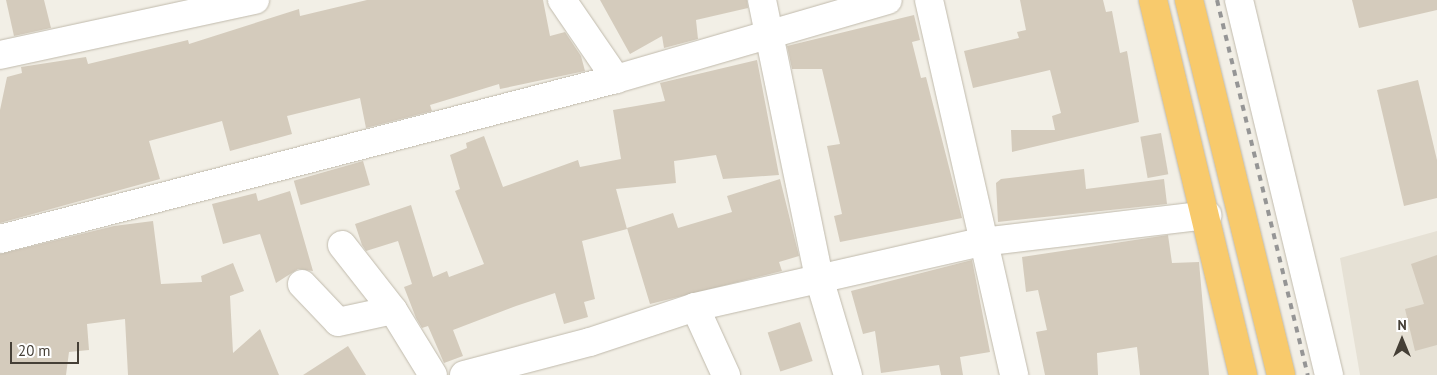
<!DOCTYPE html>
<html>
<head>
<meta charset="utf-8">
<style>
	body { margin:0 }
	#map { position:relative; width:1437px; height:375px; overflow:hidden; background:#f2efe6; font-family:"PT Sans",sans-serif }
	div>[style] { position:absolute }
	.residential>* { inset:0; background:#e6e1d5 }
	.building>* { inset:0; background:#d4cbbc; transform-origin:0 0 }
	.roads { filter:drop-shadow(0 0 1px #c0baac) drop-shadow(0 0 1px #c0baac) }
	.minor>* { height:28px; margin:-14px; padding:0 14px; transform-origin:14px; border-radius:14px; background:#fff }
	.highway>* { height:28px; margin:-14px; padding:0 14px; transform-origin:14px; border-radius:14px; background:#f8ca6c }
	.rail>* { height:4px; margin-top:-2px; transform-origin:0; background:repeating-linear-gradient(90deg,#959595 0 6px,transparent 0 12px) }
	span { translate:-50% -50%; white-space:nowrap; text-align:center; line-height:1.15; -webkit-text-stroke:4px #fff; paint-order:stroke }
	.north { position:absolute; left:1377px; top:315px; width:50px; height:50px; -webkit-text-stroke:4px #fff; paint-order:stroke; rotate:0deg; font-size:14px; font-weight:700; line-height:20px; text-align:center; color:#453f36 }
	.north::after { content:''; display:block; margin:auto; width:18px; height:22px; background:#453f36; clip-path:polygon(50% 0,100% 100%,50% 72%,0 100%) }
	.scale { position:absolute; left:10px; top:342px; width:69px; height:22px; box-sizing:border-box; border:2px solid #453f36; border-top:0; padding-left:6px; font-size:15px; line-height:18px; white-space:nowrap; color:#453f36; -webkit-text-stroke:4px #fff; paint-order:stroke }
</style>
</head>
<body>
<div id="map">
	<div class="residential">
		<div style="clip-path:polygon(1437px 231px,1437px 375px,1360px 375px,1340px 258px)"></div>
	</div>
	<div class="building">
		<div style="clip-path:polygon(6px 0,44px 0,51px 28px,14px 36px)"></div>
		<div style="clip-path:polygon(367px 0,543px 0,550px 36px,565px 32px,581px 56px,585px 71px,500px 89px,499px 84px,430px 105px,432px 111px,366px 128px,360px 98px,287px 116px,292px 134px,230px 151px,222px 121px,149px 141px,160px 179px,0 223px,0 110px,7px 77px,22px 73px,21px 67px,86px 57px,88px 64px,188px 40px,189px 44px,299px 9px,300px 16px)"></div>
		<div style="clip-path:polygon(600px 0,747px 0,748px 8px,696px 20px,698px 39px,664px 48px,662px 36px,630px 54px)"></div>
		<div style="clip-path:polygon(1020px 0,1103px 0,1106px 12px,1112px 11px,1120px 53px,1127px 51px,1139px 122px,1012px 152px,1011px 130px,1055px 130px,1052px 116px,1061px 113px,1050px 70px,973px 88px,964px 51px,1019px 38px,1017px 32px,1026px 30px)"></div>
		<div style="clip-path:polygon(1352px 0,1437px 0,1437px 10px,1359px 28px)"></div>
		<div style="clip-path:polygon(914px 15px,920px 40px,912px 42px,921px 78px,926px 77px,962px 218px,840px 242px,834px 216px,842px 214px,827px 146px,840px 144px,822px 69px,792px 69px,787px 46px)"></div>
		<div style="clip-path:polygon(757px 60px,779px 175px,723px 179px,716px 155px,674px 161px,676px 183px,616px 189px,627px 229px,582px 241px,595px 299px,584px 302px,588px 317px,564px 324px,555px 293px,516px 306px,453px 330px,463px 356px,444px 363px,428px 326px,422px 328px,416px 318px,404px 287px,412px 284px,398px 241px,366px 251px,362px 245px,355px 224px,411px 205px,433px 277px,447px 271px,449px 277px,484px 264px,455px 191px,460px 189px,450px 155px,467px 148px,466px 143px,484px 136px,503px 187px,578px 160px,580px 167px,621px 159px,613px 110px,665px 101px,660px 83px)"></div>
		<div style="clip-path:polygon(1418px 80px,1437px 160px,1437px 198px,1404px 206px,1377px 90px)"></div>
		<div style="left:1161px;top:133px;width:42px;height:21px;rotate:80deg"></div>
		<div style="left:363px;top:161px;width:25px;height:72px;rotate:74deg"></div>
		<div style="clip-path:polygon(1084px 169px,1086px 189px,1164px 179px,1167px 204px,998px 222px,996px 183px,1001px 179px)"></div>
		<div style="clip-path:polygon(780px 179px,799px 256px,779px 262px,782px 271px,650px 304px,627px 228px,673px 213px,678px 228px,732px 212px,727px 196px)"></div>
		<div style="clip-path:polygon(290px 191px,313px 271px,298px 269px,276px 283px,260px 234px,223px 244px,212px 204px,256px 193px,258px 201px)"></div>
		<div style="clip-path:polygon(153px 221px,161px 284px,202px 282px,201px 276px,233px 263px,244px 291px,230px 296px,233px 353px,260px 329px,279px 375px,128px 375px,125px 319px,87px 324px,89px 350px,69px 352px,66px 375px,0 375px,0 254px,114px 226px)"></div>
		<div style="clip-path:polygon(1168px 235px,1172px 263px,1199px 262px,1209px 375px,1140px 375px,1137px 347px,1097px 353px,1098px 375px,1045px 375px,1036px 332px,1047px 330px,1038px 290px,1026px 292px,1022px 257px)"></div>
		<div style="clip-path:polygon(1437px 255px,1437px 345px,1415px 351px,1405px 309px,1424px 304px,1411px 264px)"></div>
		<div style="clip-path:polygon(972px 260px,990px 352px,960px 357px,963px 375px,941px 375px,939px 365px,881px 373px,875px 331px,863px 334px,851px 291px)"></div>
		<div style="left:800px;top:322px;width:41px;height:34px;rotate:72deg"></div>
		<div style="clip-path:polygon(348px 346px,366px 375px,303px 375px)"></div>
	</div>
	<div class="roads">
		<div class="minor">
			<div style="left:562px;top:0;width:96px;rotate:55.6deg"></div>
			<div style="left:762px;top:0;width:284px;rotate:78.4deg"></div>
			<div style="left:819px;top:278px;width:101px;rotate:73.4deg"></div>
			<div style="left:929px;top:0;width:385px;rotate:77.2deg"></div>
			<div style="left:1239px;top:0;width:386px;rotate:76.5deg"></div>
			<div style="left:0;top:55px;width:261px;rotate:-12.2deg"></div>
			<div style="left:0;top:239px;width:636px;rotate:-14.56deg"></div>
			<div style="left:616px;top:79px;width:283px;rotate:-16.2deg"></div>
			<div style="left:342px;top:245px;width:83px;rotate:51.9deg"></div>
			<div style="left:393px;top:310px;width:76px;rotate:58.4deg"></div>
			<div style="left:302px;top:284px;width:52px;rotate:46.5deg"></div>
			<div style="left:338px;top:322px;width:56px;rotate:-12.3deg"></div>
			<div style="left:695px;top:307px;width:75px;rotate:65.5deg"></div>
			<div style="left:464px;top:375px;width:130px;rotate:-14.7deg"></div>
			<div style="left:590px;top:342px;width:111px;rotate:-18.4deg"></div>
			<div style="left:695px;top:307px;width:294px;rotate:-12.8deg"></div>
			<div style="left:982px;top:242px;width:227px;rotate:-6.8deg"></div>
		</div>
		<div class="highway">
			<div style="left:1153px;top:0;width:386px;rotate:76.5deg"></div>
			<div style="left:1189px;top:0;width:386px;rotate:76.2deg"></div>
		</div>
	</div>
	<div class="rail">
		<div style="left:1217px;top:0;width:386px;rotate:76.4deg"></div>
	</div>
	<div class="north">N</div>
	<div class="scale">20 m</div>
</div>
</body>
</html>
